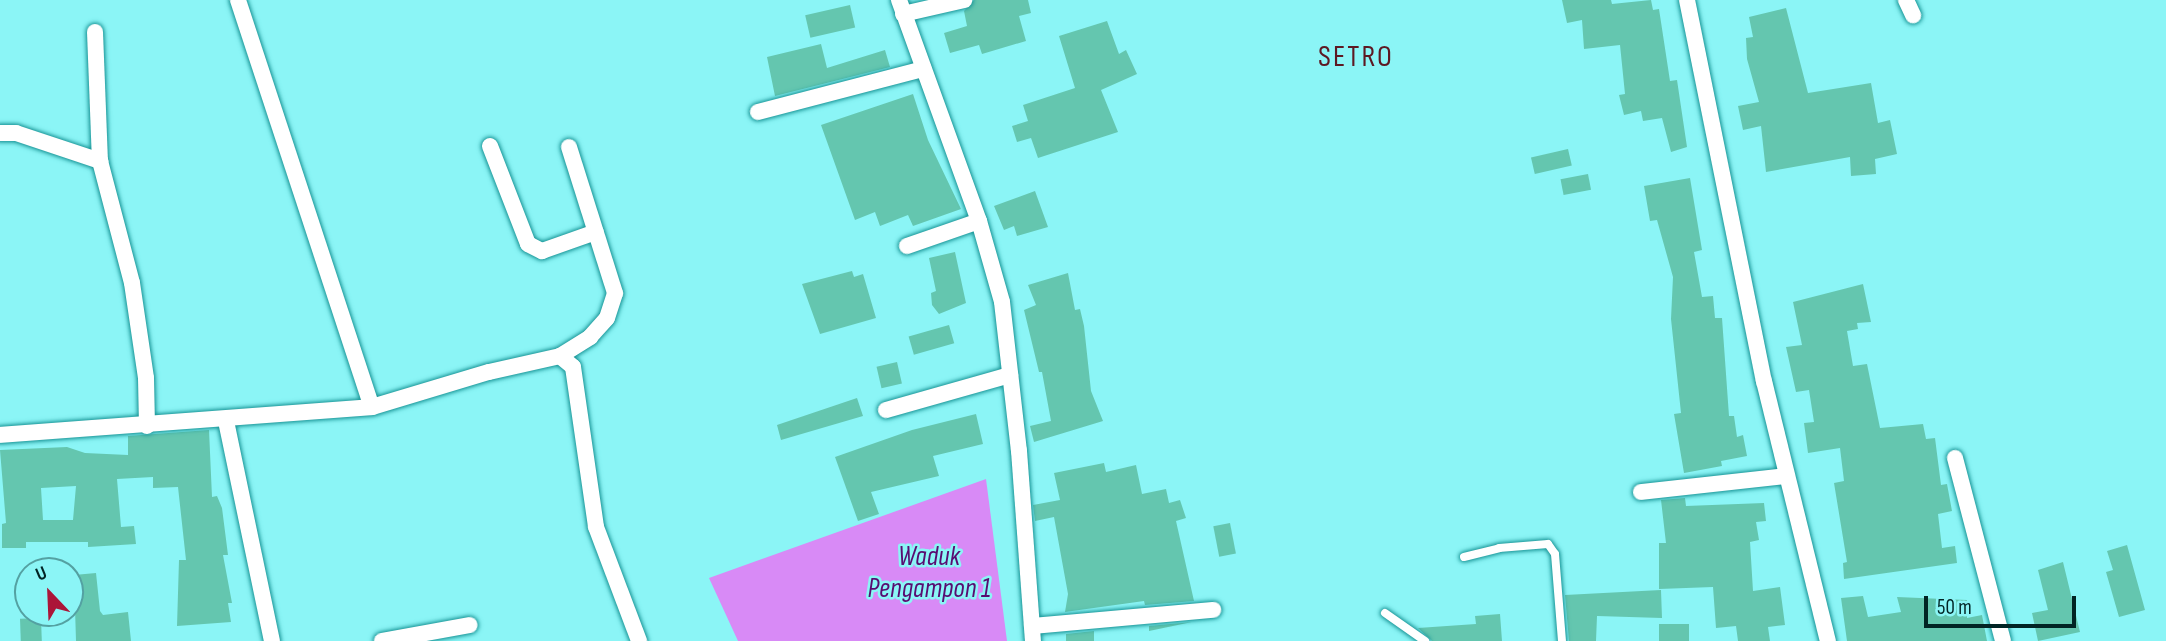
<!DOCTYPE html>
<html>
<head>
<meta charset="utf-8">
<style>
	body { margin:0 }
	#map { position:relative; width:2166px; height:641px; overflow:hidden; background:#8bf5f6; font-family:"Sofia Sans Condensed",sans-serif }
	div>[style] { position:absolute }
	.water>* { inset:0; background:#d88af6 }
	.building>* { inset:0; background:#64c6af; transform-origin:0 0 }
	.roads { filter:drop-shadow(0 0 2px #189496) drop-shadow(0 0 2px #189496) }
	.service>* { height:8px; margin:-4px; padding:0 4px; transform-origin:4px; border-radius:4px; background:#fff }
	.minor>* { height:16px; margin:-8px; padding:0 8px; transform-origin:8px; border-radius:8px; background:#fff }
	span { translate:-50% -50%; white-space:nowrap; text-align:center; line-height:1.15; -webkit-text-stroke:5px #8bf5f6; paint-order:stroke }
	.water-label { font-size:28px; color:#590c70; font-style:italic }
	.quarter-label { font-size:30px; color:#5d1822; letter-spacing:2px }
	.north { position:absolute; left:14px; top:557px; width:70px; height:70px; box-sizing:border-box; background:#8bf5f6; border:2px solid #54a1a2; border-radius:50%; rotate:337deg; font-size:19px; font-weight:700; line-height:28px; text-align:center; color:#012424 }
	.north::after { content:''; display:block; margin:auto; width:24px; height:32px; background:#ab1538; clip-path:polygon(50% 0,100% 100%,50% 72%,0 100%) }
	.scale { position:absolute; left:1924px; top:596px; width:152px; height:32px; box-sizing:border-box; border:4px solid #012424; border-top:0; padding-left:9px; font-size:21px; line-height:24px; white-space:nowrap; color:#012424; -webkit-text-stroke:5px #8bf5f6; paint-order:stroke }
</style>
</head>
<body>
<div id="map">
	<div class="water">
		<div style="clip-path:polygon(986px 479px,1007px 641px,738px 641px,709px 578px)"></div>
	</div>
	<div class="building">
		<div style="clip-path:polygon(974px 0,1028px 0,1031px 13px,1019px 16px,1026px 41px,982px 54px,979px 45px,950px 53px,944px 33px,967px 26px,964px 11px)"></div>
		<div style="clip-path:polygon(1562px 0,1611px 0,1612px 4px,1651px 0,1653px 10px,1659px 9px,1670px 81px,1677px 80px,1687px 147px,1671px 152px,1662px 118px,1643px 121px,1641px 111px,1624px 115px,1619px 95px,1625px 94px,1620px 45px,1584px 49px,1582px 20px,1567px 23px)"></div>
		<div style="left:850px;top:5px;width:23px;height:46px;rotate:77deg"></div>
		<div style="clip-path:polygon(1786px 8px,1808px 93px,1871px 83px,1878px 123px,1890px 120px,1897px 154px,1875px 159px,1876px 174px,1851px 176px,1850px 157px,1766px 172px,1761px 126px,1743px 130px,1738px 106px,1759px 102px,1747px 59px,1746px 38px,1753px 37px,1749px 17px)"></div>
		<div style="clip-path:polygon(1107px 21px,1119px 54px,1126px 50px,1137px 74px,1101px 90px,1118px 132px,1038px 158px,1031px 138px,1017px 142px,1012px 126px,1028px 121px,1023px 105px,1075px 88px,1059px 36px)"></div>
		<div style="clip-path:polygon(821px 44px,827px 68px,885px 50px,890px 67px,775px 96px,767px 57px)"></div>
		<div style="clip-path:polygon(913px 94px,928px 140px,961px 209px,913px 226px,908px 215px,880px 226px,875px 212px,855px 220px,821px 125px)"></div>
		<div style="left:1568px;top:149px;width:17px;height:38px;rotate:77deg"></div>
		<div style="left:1588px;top:174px;width:16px;height:28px;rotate:79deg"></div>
		<div style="clip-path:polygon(1690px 178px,1702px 250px,1694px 252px,1702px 297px,1713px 296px,1715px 318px,1722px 318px,1729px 416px,1734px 416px,1737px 437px,1743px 435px,1747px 456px,1721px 461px,1722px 466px,1684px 473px,1674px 414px,1681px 413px,1671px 319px,1673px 277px,1657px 220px,1650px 221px,1644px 186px)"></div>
		<div style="clip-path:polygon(1035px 191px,1048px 227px,1017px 236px,1014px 226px,1004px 230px,994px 206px)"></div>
		<div style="clip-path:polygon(955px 252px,966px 303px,939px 314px,932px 305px,931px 293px,936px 291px,929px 258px)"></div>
		<div style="clip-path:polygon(852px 271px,854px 277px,863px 274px,876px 318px,820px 334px,802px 284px)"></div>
		<div style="clip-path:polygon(1068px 273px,1075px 310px,1080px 309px,1084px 326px,1091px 391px,1103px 421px,1034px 442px,1030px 426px,1051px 421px,1042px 372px,1039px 372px,1024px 310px,1036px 305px,1028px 285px)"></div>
		<div style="clip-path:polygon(1863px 284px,1871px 322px,1857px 323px,1858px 329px,1847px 331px,1853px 366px,1867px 364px,1880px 428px,1923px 424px,1926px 439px,1935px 438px,1941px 485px,1947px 484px,1952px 511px,1938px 514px,1942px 548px,1955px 546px,1957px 563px,1844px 579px,1843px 563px,1847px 562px,1834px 483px,1844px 481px,1840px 448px,1808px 453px,1804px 423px,1814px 422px,1809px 390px,1796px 392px,1786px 347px,1802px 345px,1793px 302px)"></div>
		<div style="left:949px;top:325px;width:19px;height:42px;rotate:74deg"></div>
		<div style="left:897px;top:362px;width:22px;height:21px;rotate:77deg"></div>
		<div style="clip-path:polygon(857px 398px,863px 416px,781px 440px,777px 425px)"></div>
		<div style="clip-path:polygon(976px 414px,983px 444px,933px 456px,939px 476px,871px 492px,879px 514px,858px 521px,835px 457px,912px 430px)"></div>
		<div style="clip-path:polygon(evenodd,209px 430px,212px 497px,217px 496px,222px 508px,228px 555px,223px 555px,232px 603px,228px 603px,231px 622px,177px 626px,179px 560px,186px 560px,178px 487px,153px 488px,153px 477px,117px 479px,121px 527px,134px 526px,136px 544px,88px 547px,88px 542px,26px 542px,26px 548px,2px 548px,2px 524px,6px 523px,0 450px,67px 447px,85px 453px,128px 455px,128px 436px,209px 430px,76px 486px,73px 520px,43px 520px,41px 488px,76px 486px)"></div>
		<div style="clip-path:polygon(1104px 463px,1106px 472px,1136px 465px,1142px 494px,1166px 489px,1169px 503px,1180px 500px,1186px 518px,1176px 521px,1194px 601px,1145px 605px,1144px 601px,1065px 612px,1068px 594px,1054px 517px,1035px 521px,1033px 505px,1060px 500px,1054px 473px)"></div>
		<div style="clip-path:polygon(1685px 498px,1686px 506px,1764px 503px,1766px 521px,1756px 522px,1759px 540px,1750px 542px,1753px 591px,1780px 587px,1785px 625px,1768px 627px,1770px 641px,1738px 641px,1736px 626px,1716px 628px,1713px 587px,1659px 589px,1659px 543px,1666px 543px,1661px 500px)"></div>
		<div style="left:1230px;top:523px;width:31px;height:17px;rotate:79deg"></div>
		<div style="clip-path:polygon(2127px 545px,2145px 610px,2119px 617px,2106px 572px,2113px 570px,2107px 551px)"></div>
		<div style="clip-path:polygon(2063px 562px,2080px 632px,2038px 641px,2032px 613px,2048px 610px,2038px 570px)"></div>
		<div style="clip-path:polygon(96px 573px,100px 611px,103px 615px,128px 612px,131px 641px,76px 641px,74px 575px)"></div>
		<div style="clip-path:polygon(1661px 590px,1662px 618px,1597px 616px,1596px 641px,1569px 641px,1565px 595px)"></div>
		<div style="clip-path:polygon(1863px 596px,1868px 617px,1901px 612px,1897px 597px,1967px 600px,1967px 618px,1982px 615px,1987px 641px,1847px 641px,1841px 598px)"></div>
		<div style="clip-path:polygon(1500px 614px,1502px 641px,1432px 641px,1418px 628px,1476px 624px,1475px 616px)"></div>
		<div style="left:41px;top:618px;width:23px;height:21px;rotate:88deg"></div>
		<div style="clip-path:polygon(1192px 622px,1149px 631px,1149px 626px)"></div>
		<div style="left:1689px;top:624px;width:17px;height:30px;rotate:90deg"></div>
		<div style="clip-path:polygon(1094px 631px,1094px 641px,1066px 641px,1066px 634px)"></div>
	</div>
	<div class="roads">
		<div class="service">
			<div style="left:1464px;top:557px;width:36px;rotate:-14deg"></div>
			<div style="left:1499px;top:548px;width:49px;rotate:-4.7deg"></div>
			<div style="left:1548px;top:544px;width:12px;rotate:55deg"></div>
			<div style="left:1555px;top:554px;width:87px;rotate:85.4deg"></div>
			<div style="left:1385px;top:613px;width:49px;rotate:35deg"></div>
		</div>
		<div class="minor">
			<div style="left:238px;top:0;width:428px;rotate:71.8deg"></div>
			<div style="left:899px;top:0;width:235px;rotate:70.1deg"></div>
			<div style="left:979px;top:221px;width:84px;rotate:74.1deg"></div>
			<div style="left:1002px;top:302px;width:150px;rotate:83.5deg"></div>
			<div style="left:1019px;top:451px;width:191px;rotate:85.8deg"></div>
			<div style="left:1687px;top:0;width:389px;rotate:78.6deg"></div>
			<div style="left:1764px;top:381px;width:268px;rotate:76.2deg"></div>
			<div style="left:1906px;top:0;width:17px;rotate:65deg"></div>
			<div style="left:903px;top:14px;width:63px;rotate:-12.9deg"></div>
			<div style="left:95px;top:32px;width:129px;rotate:87.8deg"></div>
			<div style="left:758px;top:112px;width:171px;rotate:-14.6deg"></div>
			<div style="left:0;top:133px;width:16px"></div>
			<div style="left:16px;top:133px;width:89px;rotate:18.4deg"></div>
			<div style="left:100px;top:161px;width:126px;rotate:75.3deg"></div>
			<div style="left:132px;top:283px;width:96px;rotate:81.6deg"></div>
			<div style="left:146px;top:378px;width:48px;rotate:88.8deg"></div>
			<div style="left:490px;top:146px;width:105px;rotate:68.8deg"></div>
			<div style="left:528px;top:244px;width:16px;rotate:27deg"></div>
			<div style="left:542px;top:251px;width:57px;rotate:-19.4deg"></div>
			<div style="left:907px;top:246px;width:76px;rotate:-19.1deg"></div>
			<div style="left:560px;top:356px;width:17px;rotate:40deg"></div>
			<div style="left:573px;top:367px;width:162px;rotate:81.8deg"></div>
			<div style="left:596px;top:527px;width:122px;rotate:69.3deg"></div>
			<div style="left:886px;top:410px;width:129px;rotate:-15.8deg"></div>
			<div style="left:226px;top:421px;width:225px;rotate:78.2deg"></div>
			<div style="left:0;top:435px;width:373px;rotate:-4.3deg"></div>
			<div style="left:372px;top:407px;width:122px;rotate:-16.7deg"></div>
			<div style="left:489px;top:372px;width:73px;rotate:-12.7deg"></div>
			<div style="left:560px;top:356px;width:36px;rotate:-32deg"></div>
			<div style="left:590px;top:337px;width:25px;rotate:-48deg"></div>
			<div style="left:607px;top:318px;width:26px;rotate:-72deg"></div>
			<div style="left:615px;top:293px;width:153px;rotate:-107.5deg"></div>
			<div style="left:1955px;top:458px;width:189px;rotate:75.3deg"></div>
			<div style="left:1641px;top:492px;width:146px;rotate:-6.3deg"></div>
			<div style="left:1032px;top:626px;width:182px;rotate:-5.1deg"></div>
			<div style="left:382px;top:641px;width:89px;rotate:-10.3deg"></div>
		</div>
	</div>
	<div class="water-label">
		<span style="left:929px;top:573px">Waduk<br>Pengampon 1</span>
	</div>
	<div class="quarter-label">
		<span style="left:1356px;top:57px">SETRO</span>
	</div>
	<div class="north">U</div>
	<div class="scale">50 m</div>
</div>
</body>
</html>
